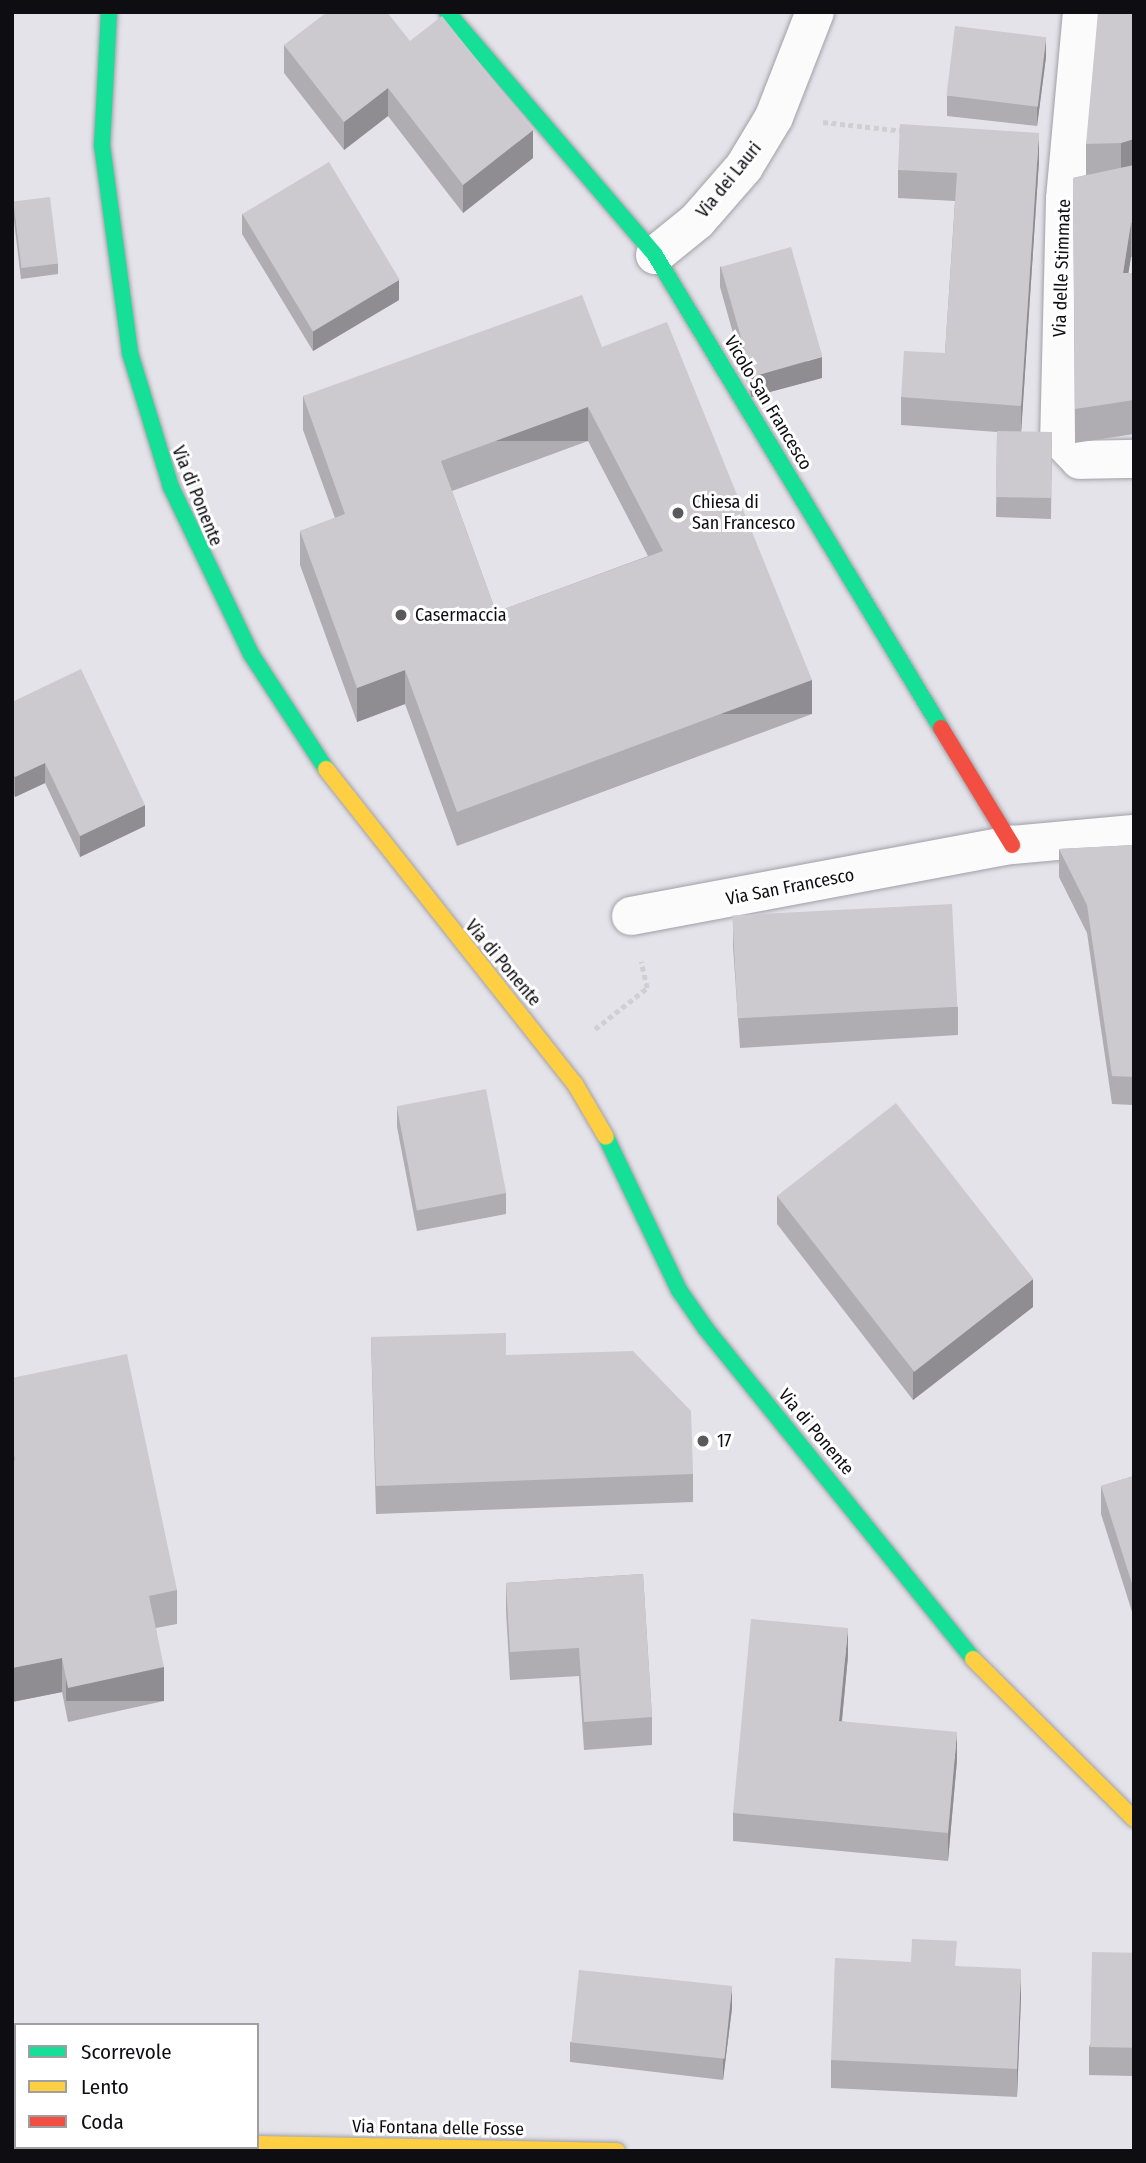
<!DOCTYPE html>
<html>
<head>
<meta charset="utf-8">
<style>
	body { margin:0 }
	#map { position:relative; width:1146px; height:2163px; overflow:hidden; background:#e4e3ea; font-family:"Fira Sans Condensed",sans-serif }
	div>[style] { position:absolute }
	.path>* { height:4.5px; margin-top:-2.25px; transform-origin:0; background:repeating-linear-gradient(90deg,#d0cfd1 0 5px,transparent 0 8.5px) }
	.roads { filter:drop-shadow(0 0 2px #a1a0a6) drop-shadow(0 0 2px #a1a0a6) }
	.street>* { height:38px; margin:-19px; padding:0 19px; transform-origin:19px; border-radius:19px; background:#fbfbfc }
	.fast>* { height:16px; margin:-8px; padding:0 8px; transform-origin:8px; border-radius:8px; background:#16e098 }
	.slow>* { height:16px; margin:-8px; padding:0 8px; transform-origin:8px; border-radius:8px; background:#ffcf43 }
	.jam>* { height:16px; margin:-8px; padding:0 8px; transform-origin:8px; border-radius:8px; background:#f24e42 }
	.wall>* { inset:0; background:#afadb2 }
	.shaded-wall>* { inset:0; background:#8f8d91; transform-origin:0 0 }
	.building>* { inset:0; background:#ccc9cf; transform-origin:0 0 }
	.dots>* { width:19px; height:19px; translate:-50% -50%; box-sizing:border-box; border:4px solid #fff; border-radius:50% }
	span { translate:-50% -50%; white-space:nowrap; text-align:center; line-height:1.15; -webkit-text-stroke:6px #fff; paint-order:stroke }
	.street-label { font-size:18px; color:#0e0e12 }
	.poi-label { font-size:18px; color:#0e0e12 }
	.left { translate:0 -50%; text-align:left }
	.frame { position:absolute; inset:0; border:14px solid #0e0e12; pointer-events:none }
	.legend { position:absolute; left:14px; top:2023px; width:245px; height:126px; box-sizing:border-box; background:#fff; border:2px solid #9f9fa0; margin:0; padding:9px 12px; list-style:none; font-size:21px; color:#0e0e12 }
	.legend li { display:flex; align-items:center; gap:14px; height:35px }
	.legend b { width:35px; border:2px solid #9f9fa0 }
</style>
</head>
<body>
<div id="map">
	<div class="path">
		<div style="left:823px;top:122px;width:82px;rotate:6.3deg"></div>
		<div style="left:595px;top:1029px;width:66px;rotate:-38.3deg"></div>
		<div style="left:647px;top:988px;width:27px;rotate:-103deg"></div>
	</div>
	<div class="roads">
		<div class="street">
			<div style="left:1082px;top:12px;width:188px;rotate:95.2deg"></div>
			<div style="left:1065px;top:199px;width:239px;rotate:91.4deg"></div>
			<div style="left:1059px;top:438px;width:30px;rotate:46deg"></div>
			<div style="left:1080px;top:460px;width:54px;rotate:-1.1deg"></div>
			<div style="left:655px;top:255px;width:54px;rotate:-39deg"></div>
			<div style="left:697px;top:221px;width:72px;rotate:-49deg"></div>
			<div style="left:744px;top:167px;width:58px;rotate:-59deg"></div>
			<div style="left:774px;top:117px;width:113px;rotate:-68.7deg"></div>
			<div style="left:631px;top:916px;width:388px;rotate:-10.6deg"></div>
			<div style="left:1012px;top:845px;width:122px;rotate:-5.2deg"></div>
		</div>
		<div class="fast">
			<div style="left:109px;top:12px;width:133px;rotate:93deg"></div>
			<div style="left:102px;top:145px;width:210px;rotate:82.3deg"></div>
			<div style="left:130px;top:353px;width:140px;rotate:73deg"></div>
			<div style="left:171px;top:487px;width:185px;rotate:64.4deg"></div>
			<div style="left:251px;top:654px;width:137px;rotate:56.9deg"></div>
			<div style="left:447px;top:12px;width:320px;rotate:49.4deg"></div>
			<div style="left:655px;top:255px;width:553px;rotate:58.84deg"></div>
			<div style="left:606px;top:1137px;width:170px;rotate:64.5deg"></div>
			<div style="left:679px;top:1290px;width:47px;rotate:55.3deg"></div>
			<div style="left:706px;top:1329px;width:424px;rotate:51deg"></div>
		</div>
		<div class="slow">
			<div style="left:326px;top:769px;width:402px;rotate:51.7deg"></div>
			<div style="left:575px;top:1084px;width:61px;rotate:59.7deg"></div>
			<div style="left:973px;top:1659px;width:227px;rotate:44.8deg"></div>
			<div style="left:257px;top:2144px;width:360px;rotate:1.1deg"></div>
		</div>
		<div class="jam">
			<div style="left:941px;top:728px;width:137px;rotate:58.7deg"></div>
			<div style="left:76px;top:2151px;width:73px;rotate:-3.1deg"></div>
		</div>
	</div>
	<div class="wall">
		<div style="clip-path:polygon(1134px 12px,1134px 256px,1131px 257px,1128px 273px,1134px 273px,1134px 434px,1075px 443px,1073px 178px,1086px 175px,1086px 144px)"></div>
		<div style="clip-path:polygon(410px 41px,533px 158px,463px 213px,388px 116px,344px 150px,284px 73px,284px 45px)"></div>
		<div style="clip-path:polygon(1046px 57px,1037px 126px,947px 116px,947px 96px)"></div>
		<div style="clip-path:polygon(1039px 161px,1021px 432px,1052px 432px,1051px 519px,996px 517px,997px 432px,901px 425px,901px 397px,945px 353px,955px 201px,898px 198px,898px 170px)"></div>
		<div style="clip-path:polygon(13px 201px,58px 264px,58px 274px,21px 279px,13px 212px)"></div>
		<div style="clip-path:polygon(242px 214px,399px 300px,313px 351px,242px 234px)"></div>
		<div style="clip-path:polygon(720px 266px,822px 378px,751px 397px,720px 287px)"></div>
		<div style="clip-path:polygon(evenodd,602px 347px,812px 714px,457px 846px,405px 704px,357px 722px,300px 565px,300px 531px,335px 518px,303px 430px,303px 396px,602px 347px,588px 441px,648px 556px,496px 612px,452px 491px,588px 441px)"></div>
		<div style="clip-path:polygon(12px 702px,145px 826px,80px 857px,45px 783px,15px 797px,12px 791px)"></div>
		<div style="clip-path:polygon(1134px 845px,1134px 1105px,1112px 1104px,1087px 933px,1059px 877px,1059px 849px)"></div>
		<div style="clip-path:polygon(733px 919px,958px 1007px,958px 1035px,740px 1048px,733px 946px)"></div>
		<div style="clip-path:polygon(397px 1107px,506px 1193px,506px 1214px,417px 1231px,397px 1127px)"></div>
		<div style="clip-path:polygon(777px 1196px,1033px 1307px,913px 1400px,777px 1224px)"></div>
		<div style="clip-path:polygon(371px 1337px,506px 1355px,693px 1474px,693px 1502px,376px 1514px)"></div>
		<div style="clip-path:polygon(12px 1378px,177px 1590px,177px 1624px,156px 1628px,164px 1701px,68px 1722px,62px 1692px,12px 1702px)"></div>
		<div style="clip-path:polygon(1134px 1476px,1134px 1618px,1101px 1514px,1101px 1486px)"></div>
		<div style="clip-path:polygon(643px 1574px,652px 1717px,652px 1745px,584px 1750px,579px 1676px,510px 1680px,506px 1611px,506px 1583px)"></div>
		<div style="clip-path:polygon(848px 1656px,842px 1721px,957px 1760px,948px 1861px,733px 1841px,733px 1813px)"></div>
		<div style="clip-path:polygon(1134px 1953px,1134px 2076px,1089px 2075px,1089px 2047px)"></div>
		<div style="clip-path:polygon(957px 1966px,1021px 1997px,1017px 2097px,831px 2088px,831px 2060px)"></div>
		<div style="clip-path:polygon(732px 2008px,723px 2080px,570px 2062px,570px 2042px)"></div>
	</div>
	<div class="shaded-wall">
		<div style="clip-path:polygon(1046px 37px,1046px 57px,1037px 126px,1037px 106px)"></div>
		<div style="clip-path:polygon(388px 88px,388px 116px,344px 150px,344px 122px)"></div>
		<div style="clip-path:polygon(533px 130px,533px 158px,463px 213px,463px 185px)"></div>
		<div style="clip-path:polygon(1039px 133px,1039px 161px,1021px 434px,1021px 406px)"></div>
		<div style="clip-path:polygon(1134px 139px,1134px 172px,1121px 177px,1121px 143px)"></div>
		<div style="clip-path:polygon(1131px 223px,1131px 257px,1123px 307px,1123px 273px)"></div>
		<div style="clip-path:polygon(399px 280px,399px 300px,313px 351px,313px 331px)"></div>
		<div style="clip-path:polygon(822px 357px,822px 378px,751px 397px,751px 377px)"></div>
		<div style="left:588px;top:407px;width:34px;height:157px;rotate:90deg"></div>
		<div style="clip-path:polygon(405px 670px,405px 704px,357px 722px,357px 688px)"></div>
		<div style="left:812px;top:680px;width:34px;height:379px;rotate:90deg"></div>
		<div style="clip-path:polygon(45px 763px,45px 783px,15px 797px,15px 777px)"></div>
		<div style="clip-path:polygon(145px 805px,145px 826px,80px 857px,80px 836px)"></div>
		<div style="clip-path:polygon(1033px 1279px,1033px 1307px,913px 1400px,913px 1372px)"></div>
		<div style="clip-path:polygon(848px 1628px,848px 1656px,839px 1749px,839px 1721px)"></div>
		<div style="clip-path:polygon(62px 1658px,62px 1692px,12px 1702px,12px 1668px)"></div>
		<div style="left:164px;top:1667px;width:34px;height:98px;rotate:90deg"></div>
		<div style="clip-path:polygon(957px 1732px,957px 1760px,948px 1861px,948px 1833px)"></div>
		<div style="clip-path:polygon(1021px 1969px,1021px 1997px,1017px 2097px,1017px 2069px)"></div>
		<div style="clip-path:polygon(732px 1987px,732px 2008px,723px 2080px,723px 2059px)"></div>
	</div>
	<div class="building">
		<div style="clip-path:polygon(327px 12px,387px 12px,410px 41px,442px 16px,533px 130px,463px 185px,388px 88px,344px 122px,284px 45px)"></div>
		<div style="clip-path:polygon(1098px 12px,1134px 12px,1134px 139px,1121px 143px,1086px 144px)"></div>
		<div style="left:955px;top:26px;width:92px;height:70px;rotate:7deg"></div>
		<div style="clip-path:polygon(900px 124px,1039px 133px,1021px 406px,901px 397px,904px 351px,945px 353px,957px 173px,898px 170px)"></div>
		<div style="left:329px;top:162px;width:137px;height:101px;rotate:59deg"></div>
		<div style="clip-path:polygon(1134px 165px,1134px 222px,1131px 223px,1123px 273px,1134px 273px,1134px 400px,1075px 409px,1073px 178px)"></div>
		<div style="left:50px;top:197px;width:67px;height:37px;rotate:83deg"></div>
		<div style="left:791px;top:247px;width:114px;height:73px;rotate:74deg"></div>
		<div style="clip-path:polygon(evenodd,582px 295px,602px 347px,667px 322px,812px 680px,457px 812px,405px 670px,357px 688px,300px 531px,345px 514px,303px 396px,582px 295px,588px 407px,663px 551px,496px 612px,441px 461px,588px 407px)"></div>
		<div style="left:997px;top:431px;width:55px;height:66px;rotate:1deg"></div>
		<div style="clip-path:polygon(81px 669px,145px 805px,80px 836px,45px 763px,15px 777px,12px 771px,12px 702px)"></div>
		<div style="clip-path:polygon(1134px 845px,1134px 1077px,1112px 1076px,1087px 905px,1059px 849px)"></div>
		<div style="left:952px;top:904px;width:103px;height:220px;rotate:87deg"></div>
		<div style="left:486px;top:1089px;width:106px;height:91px;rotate:79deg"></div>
		<div style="left:896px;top:1103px;width:223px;height:151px;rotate:52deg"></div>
		<div style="clip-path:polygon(506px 1333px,506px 1355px,633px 1351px,691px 1411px,693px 1474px,376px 1486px,371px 1337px)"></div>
		<div style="clip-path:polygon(127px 1354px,177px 1590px,149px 1596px,164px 1667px,68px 1688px,62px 1658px,12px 1668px,12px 1461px,15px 1460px,12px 1446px,12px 1378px)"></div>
		<div style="clip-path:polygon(1134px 1476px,1134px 1590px,1101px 1486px)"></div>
		<div style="clip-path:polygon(643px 1574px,652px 1717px,584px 1722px,579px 1648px,510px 1652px,506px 1583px)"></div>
		<div style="clip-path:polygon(751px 1619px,848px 1628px,839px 1721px,957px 1732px,948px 1833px,733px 1813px)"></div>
		<div style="clip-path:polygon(912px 1939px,957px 1941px,955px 1966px,1021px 1969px,1017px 2069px,831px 2060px,835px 1958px,911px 1962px)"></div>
		<div style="left:1092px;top:1952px;width:42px;height:95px;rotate:1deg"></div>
		<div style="left:579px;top:1970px;width:154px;height:73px;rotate:6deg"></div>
	</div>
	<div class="dots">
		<div style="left:678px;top:513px;background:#59595e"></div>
		<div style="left:401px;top:615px;background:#59595e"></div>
		<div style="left:703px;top:1441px;background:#59595e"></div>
	</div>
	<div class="street-label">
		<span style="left:729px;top:180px;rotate:-51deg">Via dei Lauri</span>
		<span style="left:1062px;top:268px;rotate:-88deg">Via delle Stimmate</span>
		<span style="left:768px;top:403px;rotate:59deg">Vicolo San Francesco</span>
		<span style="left:197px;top:496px;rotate:68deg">Via di Ponente</span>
		<span style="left:790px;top:887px;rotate:-11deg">Via San Francesco</span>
		<span style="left:503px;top:963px;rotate:50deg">Via di Ponente</span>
		<span style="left:816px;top:1432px;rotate:50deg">Via di Ponente</span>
		<span style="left:438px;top:2128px;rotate:1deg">Via Fontana delle Fosse</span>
	</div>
	<div class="poi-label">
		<span class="left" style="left:692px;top:513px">Chiesa di<br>San Francesco</span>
		<span class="left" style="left:415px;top:615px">Casermaccia</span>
		<span class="left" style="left:717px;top:1441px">17</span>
	</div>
	<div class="frame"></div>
	<ul class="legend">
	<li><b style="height:9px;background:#16e098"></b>Scorrevole</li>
	<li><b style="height:9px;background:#ffcf43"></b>Lento</li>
	<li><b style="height:9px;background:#f24e42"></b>Coda</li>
	</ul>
</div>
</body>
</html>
